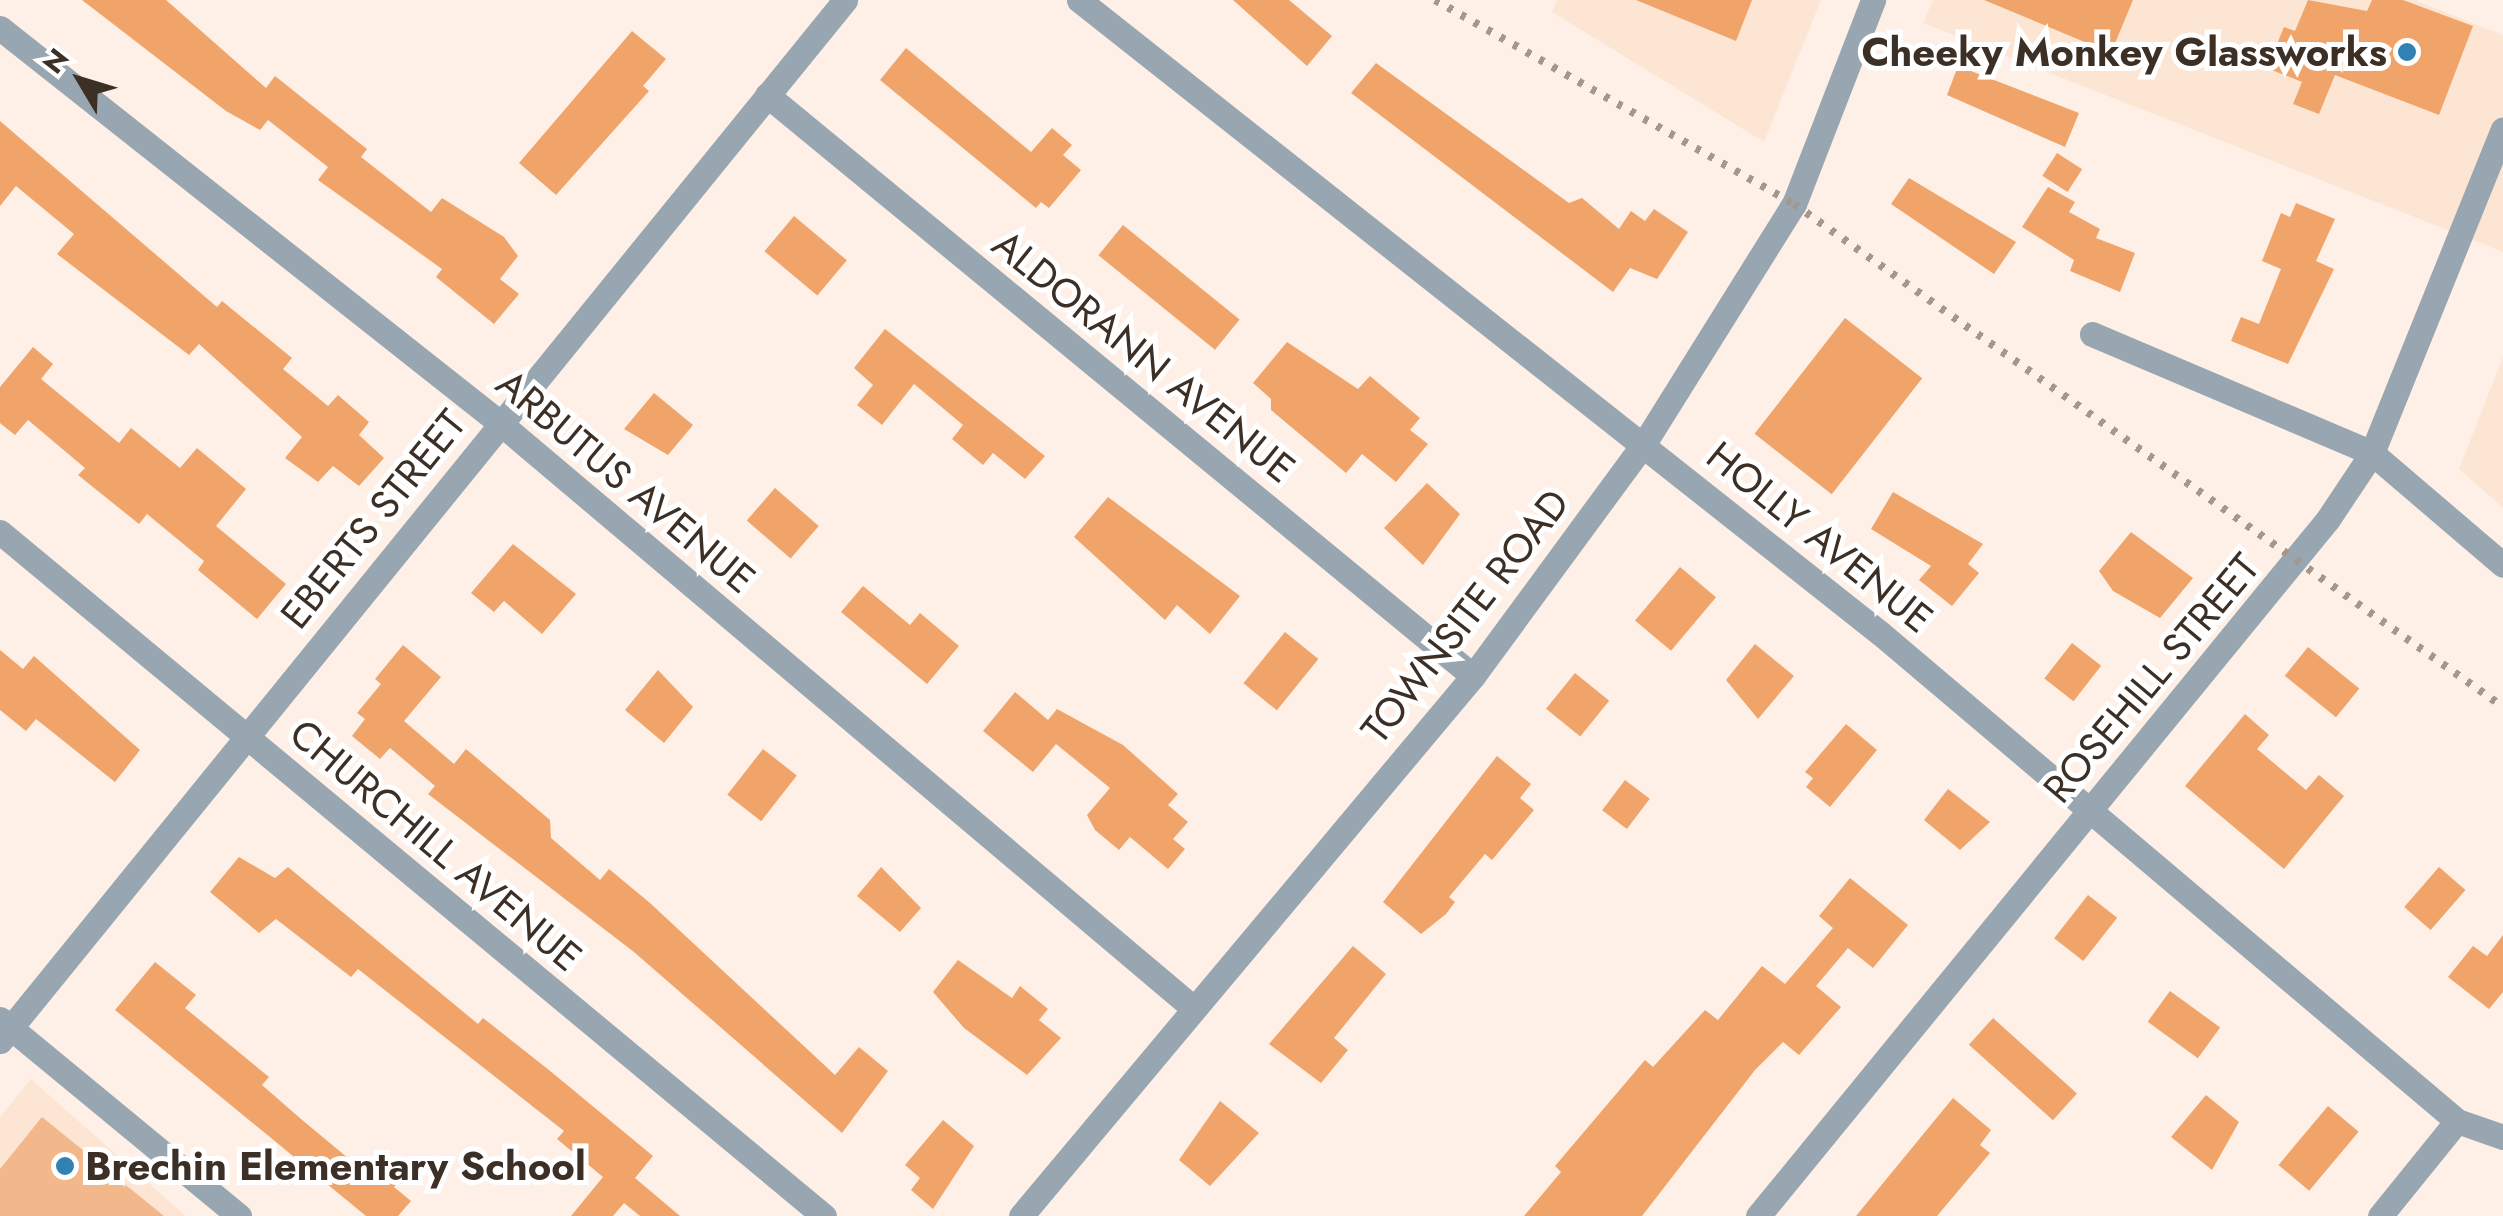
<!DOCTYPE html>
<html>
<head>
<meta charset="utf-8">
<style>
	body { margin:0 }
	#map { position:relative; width:2503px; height:1216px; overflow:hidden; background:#fef0e7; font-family:Jost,sans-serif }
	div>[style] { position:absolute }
	.built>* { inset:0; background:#fde5d3 }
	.green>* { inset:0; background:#f2b78b }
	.building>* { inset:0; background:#f0a46a; transform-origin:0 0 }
	.minor>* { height:25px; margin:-12.5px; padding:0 12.5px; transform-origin:12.5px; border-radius:12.5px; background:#97a6b0 }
	.rail>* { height:8px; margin-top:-4px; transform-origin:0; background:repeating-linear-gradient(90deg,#a4978e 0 5px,transparent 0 15px) }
	.dots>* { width:28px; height:28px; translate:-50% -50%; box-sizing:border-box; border:5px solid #fff; border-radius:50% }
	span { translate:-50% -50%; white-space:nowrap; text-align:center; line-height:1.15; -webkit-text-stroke:10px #fff; paint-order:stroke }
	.poi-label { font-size:40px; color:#3c2f26; font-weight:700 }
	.right { translate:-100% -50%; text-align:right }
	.left { translate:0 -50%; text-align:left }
	.street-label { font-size:40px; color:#3c2f26 }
	.north { position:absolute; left:30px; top:30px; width:100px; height:100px; -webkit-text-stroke:8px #fff; paint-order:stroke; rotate:308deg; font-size:28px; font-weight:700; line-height:40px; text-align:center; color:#3c2f26 }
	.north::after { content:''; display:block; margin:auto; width:35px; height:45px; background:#3c2f26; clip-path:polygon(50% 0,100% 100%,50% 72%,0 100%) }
</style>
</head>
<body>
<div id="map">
	<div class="built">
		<div style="clip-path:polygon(1557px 0,1821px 0,1764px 142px,1552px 12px)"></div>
		<div style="clip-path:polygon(1933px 0,2415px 0,2503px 35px,2503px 252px,1923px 23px)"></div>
		<div style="clip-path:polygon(2503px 357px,2503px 508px,2459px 469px)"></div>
		<div style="clip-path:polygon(31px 1079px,186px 1216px,0 1216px,0 1117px)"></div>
	</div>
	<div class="green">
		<div style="clip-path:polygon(42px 1117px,164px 1216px,0 1216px,0 1169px)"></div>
	</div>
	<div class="building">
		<div style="clip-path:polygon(82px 0,166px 0,266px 88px,275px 76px,353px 138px,367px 149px,361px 157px,431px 212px,442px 198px,504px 237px,518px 256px,500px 279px,519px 294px,494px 324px,436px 277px,442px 269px,318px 180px,328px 167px,268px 120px,260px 130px,226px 111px)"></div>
		<div style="clip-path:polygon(1233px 0,1289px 0,1332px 36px,1307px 66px)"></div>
		<div style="clip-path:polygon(1636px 0,1752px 0,1736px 41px)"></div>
		<div style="clip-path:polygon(1984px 0,2133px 0,2111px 53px)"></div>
		<div style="clip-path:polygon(2308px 0,2367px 11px,2372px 0,2403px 0,2473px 26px,2439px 115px,2335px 75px,2319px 114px,2293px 104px,2302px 82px,2267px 68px,2284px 27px,2295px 31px)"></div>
		<div style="clip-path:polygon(632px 31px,666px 59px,643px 86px,649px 91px,556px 195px,519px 163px)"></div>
		<div style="clip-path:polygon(906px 48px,1031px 152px,1052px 128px,1072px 145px,1063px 155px,1081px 170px,1049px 208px,1041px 202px,1036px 208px,880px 80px)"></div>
		<div style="clip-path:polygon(1376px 63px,1569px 203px,1582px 198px,1619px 229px,1631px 211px,1645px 221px,1654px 209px,1688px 232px,1657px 279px,1630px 268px,1613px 292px,1351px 93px)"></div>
		<div style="clip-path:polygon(1958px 66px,2079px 113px,2065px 147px,1947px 95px)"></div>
		<div style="clip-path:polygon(0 121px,217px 307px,222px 301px,292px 358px,283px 369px,328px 406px,338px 395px,369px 422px,359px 435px,384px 458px,359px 486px,333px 466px,318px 482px,285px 458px,302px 437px,199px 344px,189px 355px,57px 254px,74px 234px,16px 186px,0 206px)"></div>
		<div style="left:2057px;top:153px;width:30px;height:27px;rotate:33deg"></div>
		<div style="clip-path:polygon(1909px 178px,2016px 242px,1994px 274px,1891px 204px)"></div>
		<div style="clip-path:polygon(2048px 187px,2075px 202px,2069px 212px,2100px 229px,2096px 238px,2135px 253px,2120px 292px,2070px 271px,2074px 260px,2022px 227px)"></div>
		<div style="clip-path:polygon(2296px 203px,2335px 219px,2316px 261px,2334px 269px,2288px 364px,2231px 341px,2241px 317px,2259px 324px,2281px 269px,2262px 261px,2281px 213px,2290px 217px)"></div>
		<div style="left:794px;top:216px;width:69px;height:46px;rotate:40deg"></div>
		<div style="left:1123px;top:225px;width:150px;height:39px;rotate:39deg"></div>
		<div style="left:1845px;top:318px;width:98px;height:147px;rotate:38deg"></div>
		<div style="clip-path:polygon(885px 329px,1045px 456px,1025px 479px,993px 453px,983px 465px,952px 439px,963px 425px,914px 384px,882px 425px,857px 405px,873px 385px,854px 368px)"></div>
		<div style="clip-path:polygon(1287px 342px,1358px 389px,1370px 376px,1420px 418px,1410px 430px,1428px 444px,1396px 482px,1362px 454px,1346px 473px,1271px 410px,1271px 399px,1253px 383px)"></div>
		<div style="clip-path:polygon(33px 347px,53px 364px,41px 379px,119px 443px,131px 428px,180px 468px,197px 448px,246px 489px,216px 526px,286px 584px,257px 619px,198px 570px,204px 561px,147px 514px,139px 524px,78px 475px,85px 468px,28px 420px,15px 435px,0 423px,0 387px)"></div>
		<div style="clip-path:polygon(654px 393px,693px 425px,668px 455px,624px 429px)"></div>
		<div style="clip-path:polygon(1427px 483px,1460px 514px,1423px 565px,1384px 528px)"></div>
		<div style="left:775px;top:488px;width:58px;height:43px;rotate:41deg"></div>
		<div style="clip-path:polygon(1893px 492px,1983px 544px,1968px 564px,1979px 573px,1952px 606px,1919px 580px,1931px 566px,1871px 529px)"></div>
		<div style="clip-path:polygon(1108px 497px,1240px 596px,1210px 634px,1177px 605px,1165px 620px,1074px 537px)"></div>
		<div style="clip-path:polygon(2131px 532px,2193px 578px,2160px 618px,2113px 591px,2099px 571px)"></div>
		<div style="clip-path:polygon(513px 544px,576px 594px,542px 634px,504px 601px,494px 612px,471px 593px)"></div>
		<div style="left:1680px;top:567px;width:47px;height:70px;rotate:40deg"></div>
		<div style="clip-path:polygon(863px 586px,910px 625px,920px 613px,959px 646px,927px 684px,841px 612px)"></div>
		<div style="left:1285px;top:632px;width:43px;height:66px;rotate:39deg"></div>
		<div style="left:2072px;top:643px;width:37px;height:45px;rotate:38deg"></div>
		<div style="clip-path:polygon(1755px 644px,1794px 676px,1758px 719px,1726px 680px)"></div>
		<div style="clip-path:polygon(403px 645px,441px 677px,404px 721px,454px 764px,466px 749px,550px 820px,551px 838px,600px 880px,609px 869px,650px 903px,835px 1075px,859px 1047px,888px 1071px,842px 1133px,634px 952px,428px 794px,435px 786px,390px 748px,380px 759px,352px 736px,365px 719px,357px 713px,381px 684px,375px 679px)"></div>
		<div style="left:2308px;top:647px;width:66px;height:37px;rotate:39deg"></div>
		<div style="clip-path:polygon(0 650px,23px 669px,34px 656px,140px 750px,115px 782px,36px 719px,26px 731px,0 710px)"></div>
		<div style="clip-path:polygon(658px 670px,693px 707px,664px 743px,625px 710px)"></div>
		<div style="left:1575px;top:673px;width:44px;height:46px;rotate:39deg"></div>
		<div style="clip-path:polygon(1015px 692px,1048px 720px,1057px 709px,1123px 745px,1178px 794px,1168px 805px,1188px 822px,1173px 839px,1185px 849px,1168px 869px,1130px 837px,1119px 850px,1095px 830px,1087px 815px,1110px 788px,1056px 744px,1033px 772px,983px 731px)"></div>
		<div style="clip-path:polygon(2245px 714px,2269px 735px,2257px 749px,2306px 790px,2319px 775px,2344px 796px,2284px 869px,2185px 786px)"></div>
		<div style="clip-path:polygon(1846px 724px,1877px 750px,1830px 807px,1806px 787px,1813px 778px,1805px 772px)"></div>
		<div style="left:763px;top:749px;width:43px;height:58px;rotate:38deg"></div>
		<div style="clip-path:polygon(1497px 756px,1531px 784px,1520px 798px,1534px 810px,1492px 860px,1485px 854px,1449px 897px,1455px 902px,1446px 914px,1421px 934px,1383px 902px)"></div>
		<div style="left:1625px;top:780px;width:31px;height:38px;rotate:37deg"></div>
		<div style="clip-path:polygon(1948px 789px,1990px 822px,1960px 850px,1924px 820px)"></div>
		<div style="clip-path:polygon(239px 857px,275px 878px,288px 867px,478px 1024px,483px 1018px,549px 1070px,653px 1156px,635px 1178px,680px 1216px,640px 1216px,624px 1203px,613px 1216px,571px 1216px,603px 1177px,557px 1139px,564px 1131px,358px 969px,351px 977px,276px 919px,259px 933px,210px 892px)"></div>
		<div style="clip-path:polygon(881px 867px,921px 908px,900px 932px,857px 896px)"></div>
		<div style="left:2439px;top:867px;width:35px;height:53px;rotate:41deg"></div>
		<div style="clip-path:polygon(1850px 878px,1908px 925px,1873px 968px,1848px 948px,1816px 986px,1841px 1007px,1799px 1055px,1783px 1042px,1755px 1070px,1642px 1216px,1524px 1216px,1561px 1172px,1555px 1166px,1645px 1060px,1653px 1067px,1705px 1010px,1718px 1020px,1762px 966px,1785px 984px,1833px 928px,1819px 916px)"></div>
		<div style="left:2088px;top:895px;width:37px;height:55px;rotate:38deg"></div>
		<div style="clip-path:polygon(2503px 935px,2503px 992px,2489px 1009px,2448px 977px,2473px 946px,2487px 956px)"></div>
		<div style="clip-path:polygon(1353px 946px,1386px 974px,1334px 1038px,1348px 1050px,1321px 1083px,1269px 1044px)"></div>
		<div style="clip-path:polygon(958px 960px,1012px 998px,1020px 986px,1048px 1009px,1039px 1020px,1061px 1038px,1027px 1075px,964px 1028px,933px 992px)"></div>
		<div style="clip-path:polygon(155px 962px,196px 995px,185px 1008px,269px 1077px,262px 1085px,301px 1119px,366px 1173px,383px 1153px,407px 1172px,394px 1187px,411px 1201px,398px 1216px,366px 1216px,115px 1010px)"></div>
		<div style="left:2170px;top:991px;width:62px;height:38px;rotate:36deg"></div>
		<div style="left:1993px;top:1018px;width:113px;height:36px;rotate:42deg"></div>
		<div style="clip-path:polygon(2206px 1095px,2239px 1122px,2212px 1170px,2171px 1137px)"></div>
		<div style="clip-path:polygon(1953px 1098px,1991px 1130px,1980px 1145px,1990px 1153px,1937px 1216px,1856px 1216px)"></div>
		<div style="clip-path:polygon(1220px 1101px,1259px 1133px,1210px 1186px,1179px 1160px)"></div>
		<div style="left:2328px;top:1106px;width:40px;height:77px;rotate:40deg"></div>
		<div style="clip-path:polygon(943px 1120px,974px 1146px,933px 1209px,911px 1190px,920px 1178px,905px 1165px)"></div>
	</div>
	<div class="minor">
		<div style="left:1079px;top:0;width:1021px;rotate:38.32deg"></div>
		<div style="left:1880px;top:633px;width:756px;rotate:40.22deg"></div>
		<div style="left:2457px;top:1121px;width:49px;rotate:19.2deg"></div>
		<div style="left:0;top:28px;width:637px;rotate:38.31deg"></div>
		<div style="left:500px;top:423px;width:905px;rotate:40.16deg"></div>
		<div style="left:767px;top:95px;width:914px;rotate:39.45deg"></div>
		<div style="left:2092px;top:334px;width:304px;rotate:23deg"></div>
		<div style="left:2372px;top:453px;width:172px;rotate:40.5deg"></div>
		<div style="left:0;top:532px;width:1071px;rotate:39.7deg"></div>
		<div style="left:0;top:1019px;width:310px;rotate:39.5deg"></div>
		<div style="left:0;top:1041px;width:1341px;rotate:-50.93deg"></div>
		<div style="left:1021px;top:1216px;width:704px;rotate:-50.07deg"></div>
		<div style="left:1473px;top:676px;width:290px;rotate:-53.7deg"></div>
		<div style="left:1645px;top:442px;width:281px;rotate:-58deg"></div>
		<div style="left:1794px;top:204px;width:219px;rotate:-68.8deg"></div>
		<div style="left:1758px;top:1216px;width:900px;rotate:-50.72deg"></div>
		<div style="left:2328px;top:519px;width:79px;rotate:-56.3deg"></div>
		<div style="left:2372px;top:453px;width:349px;rotate:-68deg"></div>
		<div style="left:2380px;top:1216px;width:122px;rotate:-51deg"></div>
	</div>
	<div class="rail">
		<div style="left:1435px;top:0;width:413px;rotate:29.6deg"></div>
		<div style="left:1794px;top:204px;width:869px;rotate:35.35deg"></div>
	</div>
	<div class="dots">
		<div style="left:2407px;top:52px;background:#3182b3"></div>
		<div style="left:65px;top:1166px;background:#3182b3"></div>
	</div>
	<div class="poi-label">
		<span class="right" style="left:2387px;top:52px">Cheeky Monkey Glassworks</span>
		<span class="left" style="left:85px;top:1166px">Brechin Elementary School</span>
	</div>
	<div class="street-label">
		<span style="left:1144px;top:356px;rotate:39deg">ALDORANN AVENUE</span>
		<span style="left:626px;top:481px;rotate:40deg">ARBUTUS AVENUE</span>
		<span style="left:373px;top:519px;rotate:-51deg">EBERTS STREET</span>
		<span style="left:1820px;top:537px;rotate:39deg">HOLLY AVENUE</span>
		<span style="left:1465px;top:616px;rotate:-52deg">TOWNSITE ROAD</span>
		<span style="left:2151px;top:678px;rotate:-50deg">ROSEHILL STREET</span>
		<span style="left:436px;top:845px;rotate:40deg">CHURCHILL AVENUE</span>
	</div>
	<div class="north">N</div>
</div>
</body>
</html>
